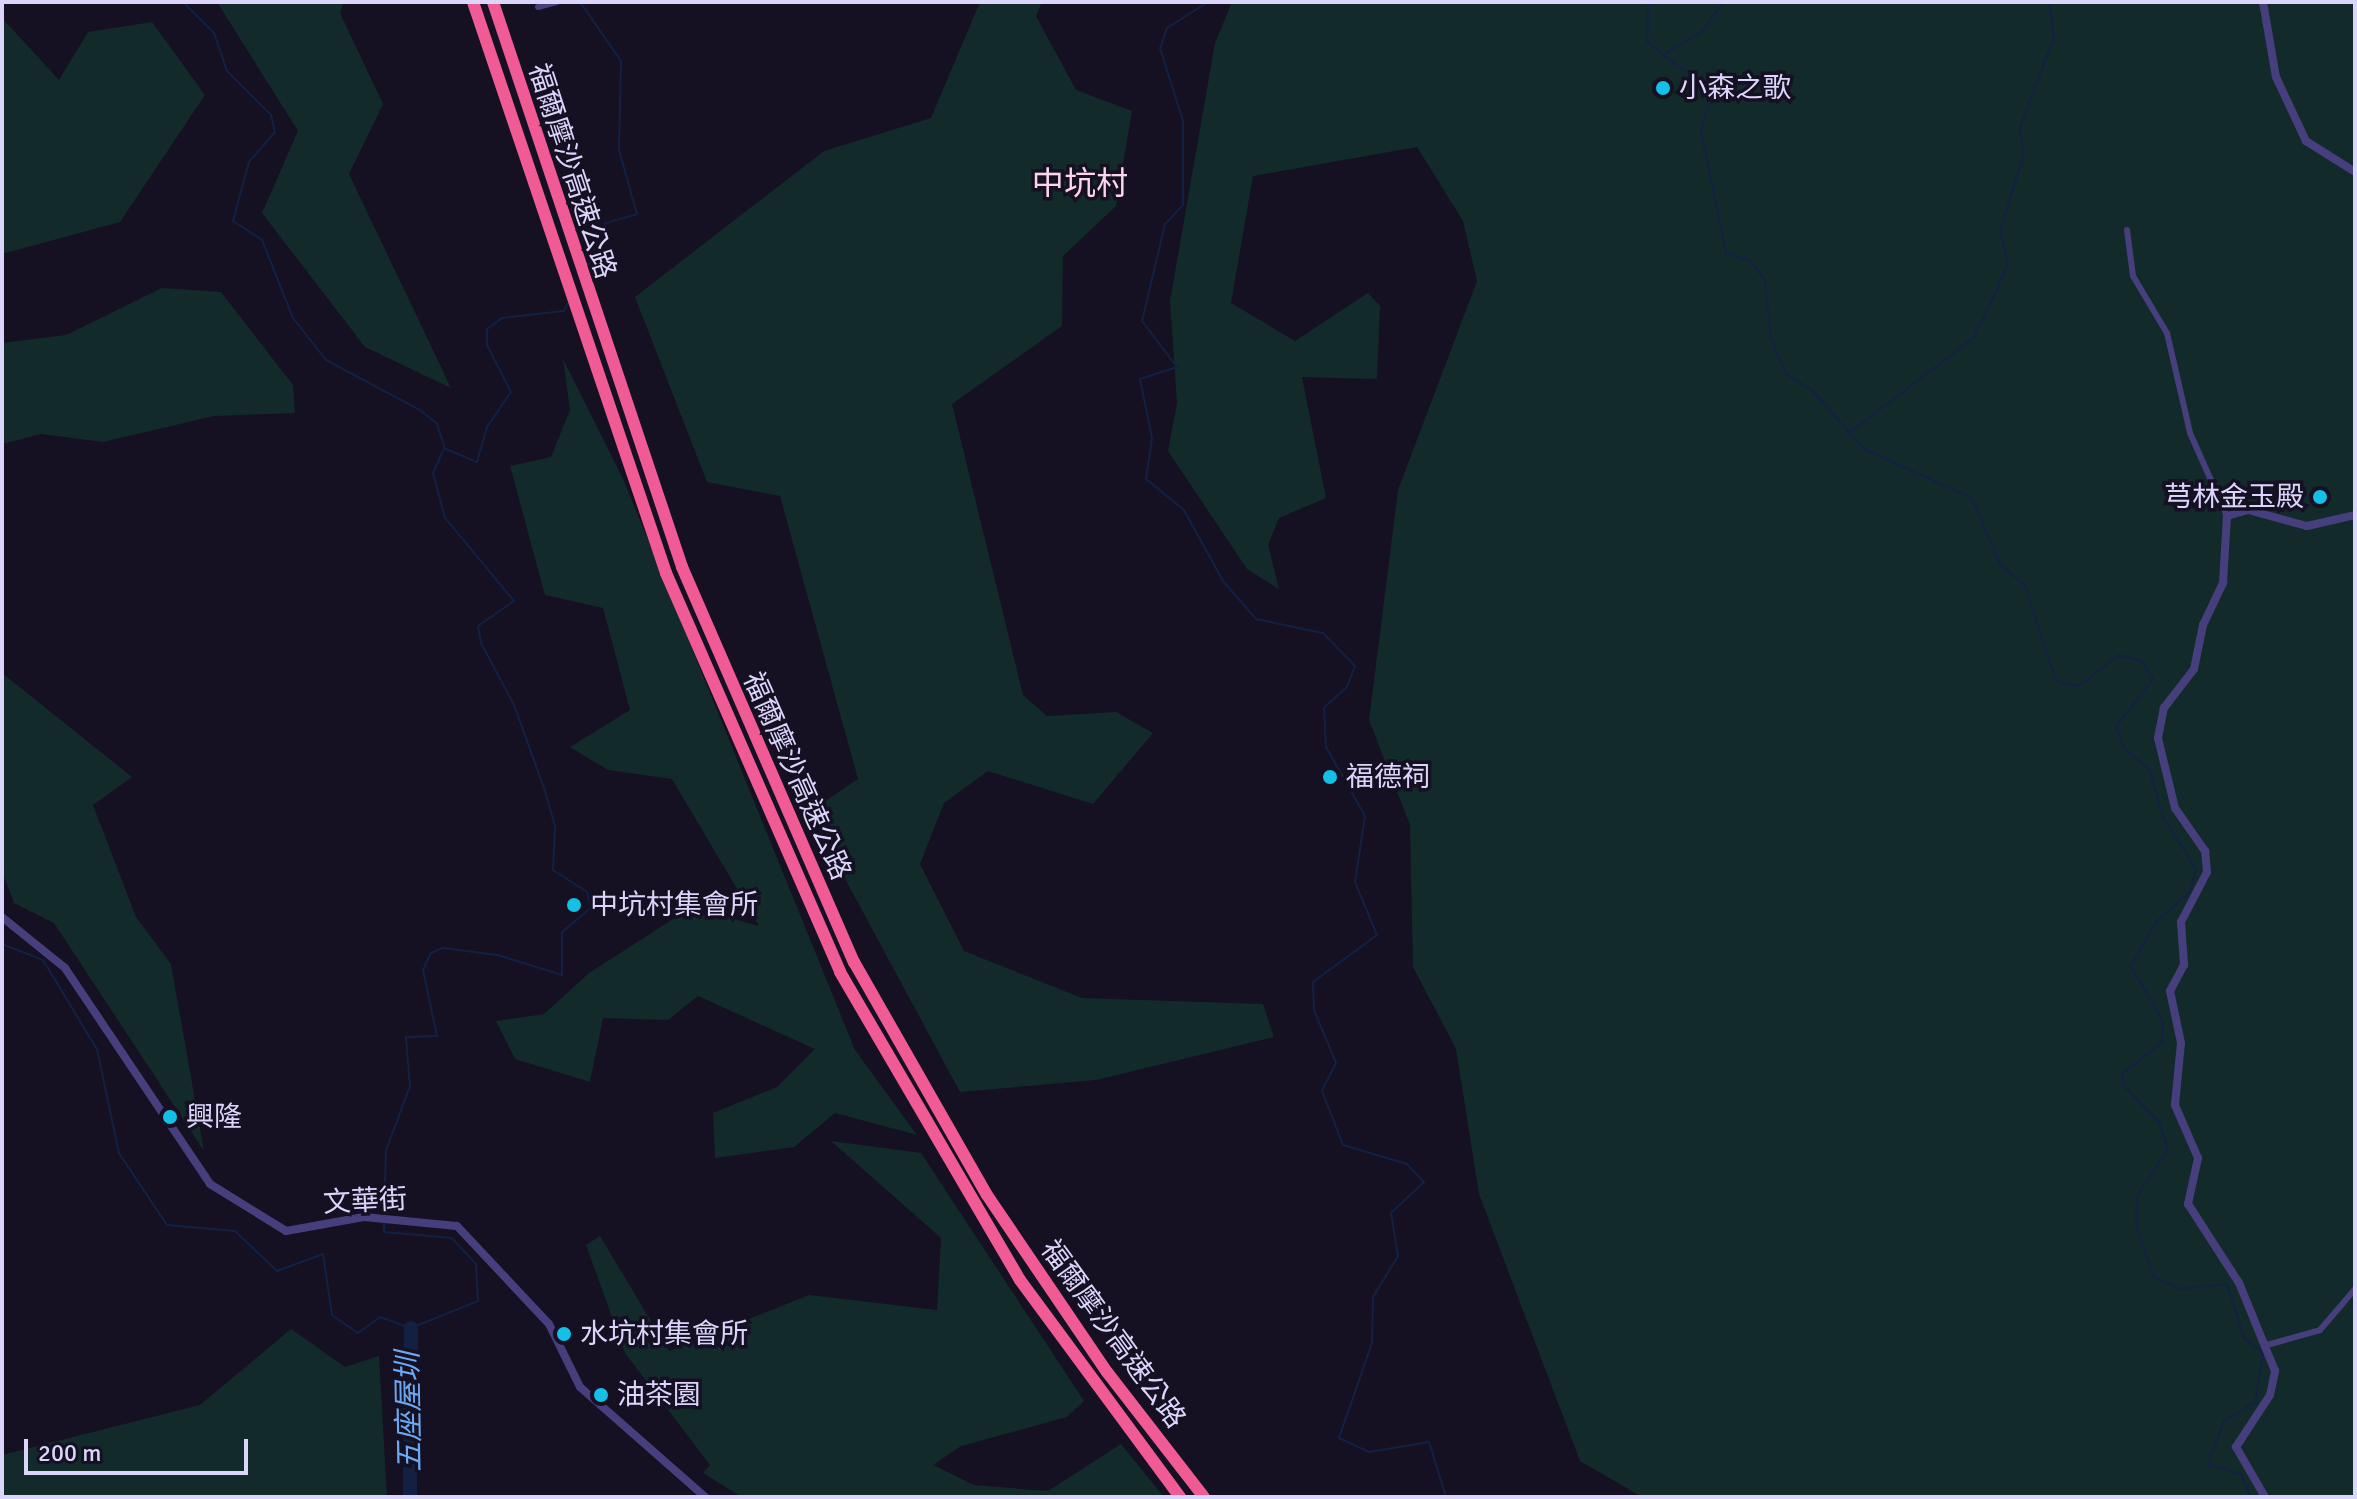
<!DOCTYPE html>
<html>
<head>
<meta charset="utf-8">
<style>
	body { margin:0 }
	#map { position:relative; width:2357px; height:1499px; overflow:hidden; background:#151022; font-family:Signika,"Noto Sans TC",sans-serif }
	div>[style] { position:absolute }
	.green>* { inset:0; background:#132a2b }
	.stream>* { height:2px; margin:-1px; padding:0 1px; transform-origin:1px; border-radius:1px; background:#122143 }
	.river>* { height:14px; margin:-7px; padding:0 7px; transform-origin:7px; border-radius:7px; background:#122143 }
	.minor>* { height:6px; margin:-3px; padding:0 3px; transform-origin:3px; border-radius:3px; background:#473f7d }
	.tertiary>* { height:8px; margin:-4px; padding:0 4px; transform-origin:4px; border-radius:4px; background:#473f7d }
	.motorway>* { height:12px; margin:-6px; padding:0 6px; transform-origin:6px; border-radius:6px; background:#f05b95 }
	.dots>* { width:22px; height:22px; translate:-50% -50%; box-sizing:border-box; border:4px solid #151022; border-radius:50% }
	span { translate:-50% -50%; white-space:nowrap; text-align:center; line-height:1.15; -webkit-text-stroke:7px #151022; paint-order:stroke }
	.poi-label { font-size:28px; color:#dcd5fb }
	.left { translate:0 -50%; text-align:left }
	.right { translate:-100% -50%; text-align:right }
	.street-label { font-size:28px; color:#dcd5fb }
	.water-label { font-size:30px; color:#6ca8f2; font-style:italic }
	.quarter-label { font-size:32px; color:#fbd6eb }
	.frame { position:absolute; inset:0; border:4px solid #dcd5fb; pointer-events:none }
	.scale { position:absolute; left:24px; top:1439px; width:224px; height:36px; box-sizing:border-box; border:4px solid #dcd5fb; border-top:0; padding-left:10px; font-size:24px; line-height:28px; white-space:nowrap; color:#dcd5fb; -webkit-text-stroke:6px #151022; paint-order:stroke }
</style>
</head>
<body>
<div id="map">
	<div class="green">
		<div style="clip-path:polygon(217px 2px,344px 2px,340px 13px,383px 104px,349px 174px,451px 388px,365px 347px,262px 213px,298px 131px)"></div>
		<div style="clip-path:polygon(980px 2px,1042px 2px,1036px 16px,1076px 90px,1132px 111px,1116px 206px,1063px 256px,1062px 326px,952px 404px,1023px 695px,1047px 716px,1116px 712px,1153px 733px,1093px 804px,988px 771px,944px 803px,920px 864px,964px 951px,1082px 998px,1263px 1004px,1274px 1037px,1096px 1080px,960px 1092px,809px 812px,858px 779px,780px 496px,707px 482px,635px 297px,824px 151px,931px 118px)"></div>
		<div style="clip-path:polygon(1232px 2px,2355px 2px,2355px 1497px,1642px 1497px,1580px 1461px,1479px 1194px,1456px 1049px,1413px 967px,1410px 825px,1369px 720px,1398px 490px,1477px 281px,1463px 221px,1417px 147px,1253px 176px,1231px 303px,1295px 341px,1368px 293px,1380px 306px,1377px 379px,1302px 377px,1326px 498px,1279px 518px,1268px 545px,1279px 589px,1247px 569px,1168px 451px,1177px 403px,1170px 301px,1215px 43px)"></div>
		<div style="clip-path:polygon(2px 18px,59px 80px,88px 32px,152px 22px,205px 95px,120px 222px,2px 254px)"></div>
		<div style="clip-path:polygon(162px 288px,221px 292px,293px 385px,295px 413px,214px 416px,103px 442px,41px 434px,2px 444px,2px 343px,66px 335px)"></div>
		<div style="clip-path:polygon(563px 359px,624px 481px,855px 1050px,917px 1135px,835px 1113px,794px 1147px,715px 1158px,713px 1113px,777px 1087px,815px 1049px,698px 996px,668px 1020px,603px 1018px,590px 1082px,515px 1059px,496px 1021px,544px 1014px,589px 973px,692px 907px,759px 926px,672px 779px,608px 770px,570px 747px,630px 710px,603px 608px,545px 595px,510px 466px,551px 457px,570px 410px)"></div>
		<div style="clip-path:polygon(2px 673px,132px 777px,93px 805px,136px 917px,171px 964px,204px 1151px,54px 923px,14px 903px,2px 871px)"></div>
		<div style="clip-path:polygon(831px 1141px,921px 1153px,1084px 1401px,1067px 1417px,961px 1446px,933px 1465px,974px 1485px,1048px 1491px,1121px 1444px,1164px 1497px,742px 1497px,703px 1473px,710px 1465px,625px 1353px,586px 1245px,600px 1236px,669px 1351px,809px 1295px,937px 1310px,941px 1238px)"></div>
		<div style="clip-path:polygon(291px 1329px,345px 1367px,379px 1356px,387px 1497px,2px 1497px,2px 1455px,200px 1405px)"></div>
	</div>
	<div class="stream">
		<div style="left:183px;top:2px;width:44px;rotate:45deg"></div>
		<div style="left:214px;top:33px;width:40px;rotate:71.1deg"></div>
		<div style="left:227px;top:71px;width:62px;rotate:45deg"></div>
		<div style="left:271px;top:115px;width:17px;rotate:77deg"></div>
		<div style="left:275px;top:132px;width:40px;rotate:131deg"></div>
		<div style="left:249px;top:162px;width:61px;rotate:105.2deg"></div>
		<div style="left:233px;top:221px;width:35px;rotate:33deg"></div>
		<div style="left:262px;top:240px;width:84px;rotate:68.3deg"></div>
		<div style="left:293px;top:318px;width:53px;rotate:51.8deg"></div>
		<div style="left:326px;top:360px;width:106px;rotate:28deg"></div>
		<div style="left:420px;top:410px;width:22px;rotate:39deg"></div>
		<div style="left:437px;top:424px;width:23px;rotate:72deg"></div>
		<div style="left:580px;top:2px;width:72px;rotate:55.2deg"></div>
		<div style="left:621px;top:61px;width:89px;rotate:91.3deg"></div>
		<div style="left:619px;top:150px;width:66px;rotate:74.3deg"></div>
		<div style="left:637px;top:214px;width:33px;rotate:164deg"></div>
		<div style="left:605px;top:223px;width:46px;rotate:111.6deg"></div>
		<div style="left:632px;top:2px;width:11px"></div>
		<div style="left:1208px;top:2px;width:49px;rotate:147.6deg"></div>
		<div style="left:1167px;top:28px;width:21px;rotate:109deg"></div>
		<div style="left:1160px;top:48px;width:77px;rotate:72.5deg"></div>
		<div style="left:1183px;top:121px;width:84px;rotate:90deg"></div>
		<div style="left:1183px;top:205px;width:26px;rotate:133deg"></div>
		<div style="left:1165px;top:224px;width:100px;rotate:103.3deg"></div>
		<div style="left:1142px;top:321px;width:58px;rotate:52.7deg"></div>
		<div style="left:1177px;top:367px;width:39px;rotate:162deg"></div>
		<div style="left:1140px;top:379px;width:60px;rotate:78.5deg"></div>
		<div style="left:1152px;top:438px;width:41px;rotate:98.3deg"></div>
		<div style="left:1146px;top:479px;width:49px;rotate:39.2deg"></div>
		<div style="left:1184px;top:510px;width:81px;rotate:61.2deg"></div>
		<div style="left:1223px;top:581px;width:50px;rotate:49deg"></div>
		<div style="left:1256px;top:619px;width:68px;rotate:11.8deg"></div>
		<div style="left:1323px;top:633px;width:46px;rotate:45.9deg"></div>
		<div style="left:1355px;top:666px;width:22px;rotate:111deg"></div>
		<div style="left:1347px;top:687px;width:31px;rotate:138deg"></div>
		<div style="left:1324px;top:708px;width:39px;rotate:87deg"></div>
		<div style="left:1326px;top:747px;width:79px;rotate:60.5deg"></div>
		<div style="left:1365px;top:816px;width:67px;rotate:98.6deg"></div>
		<div style="left:1355px;top:882px;width:57px;rotate:67.5deg"></div>
		<div style="left:1377px;top:935px;width:79px;rotate:143.7deg"></div>
		<div style="left:1313px;top:982px;width:28px;rotate:88deg"></div>
		<div style="left:1314px;top:1010px;width:57px;rotate:67.5deg"></div>
		<div style="left:1336px;top:1063px;width:31px;rotate:117deg"></div>
		<div style="left:1322px;top:1091px;width:58px;rotate:68.7deg"></div>
		<div style="left:1343px;top:1145px;width:67px;rotate:16.5deg"></div>
		<div style="left:1407px;top:1164px;width:25px;rotate:47deg"></div>
		<div style="left:1424px;top:1182px;width:45px;rotate:136.8deg"></div>
		<div style="left:1391px;top:1213px;width:44px;rotate:80.8deg"></div>
		<div style="left:1398px;top:1256px;width:48px;rotate:121.4deg"></div>
		<div style="left:1373px;top:1297px;width:46px;rotate:91.2deg"></div>
		<div style="left:1372px;top:1343px;width:101px;rotate:109.2deg"></div>
		<div style="left:1339px;top:1438px;width:33px;rotate:25deg"></div>
		<div style="left:1369px;top:1452px;width:61px;rotate:-9.5deg"></div>
		<div style="left:1429px;top:1442px;width:58px;rotate:72.8deg"></div>
		<div style="left:1648px;top:2px;width:39px;rotate:91deg"></div>
		<div style="left:1647px;top:41px;width:20px;rotate:41deg"></div>
		<div style="left:1723px;top:2px;width:35px;rotate:125deg"></div>
		<div style="left:1703px;top:31px;width:47px;rotate:149deg"></div>
		<div style="left:1663px;top:55px;width:61px;rotate:35deg"></div>
		<div style="left:1713px;top:90px;width:43px;rotate:106.3deg"></div>
		<div style="left:1701px;top:131px;width:125px;rotate:78.4deg"></div>
		<div style="left:1726px;top:253px;width:25px;rotate:18deg"></div>
		<div style="left:1750px;top:261px;width:24px;rotate:52deg"></div>
		<div style="left:1765px;top:280px;width:59px;rotate:84.2deg"></div>
		<div style="left:1771px;top:339px;width:38px;rotate:67deg"></div>
		<div style="left:1786px;top:374px;width:31px;rotate:32deg"></div>
		<div style="left:1812px;top:390px;width:79px;rotate:48.6deg"></div>
		<div style="left:1864px;top:449px;width:119px;rotate:24.4deg"></div>
		<div style="left:1972px;top:498px;width:72px;rotate:67deg"></div>
		<div style="left:2000px;top:564px;width:33px;rotate:41deg"></div>
		<div style="left:2025px;top:586px;width:100px;rotate:71.9deg"></div>
		<div style="left:2056px;top:681px;width:23px;rotate:13deg"></div>
		<div style="left:2078px;top:686px;width:51px;rotate:-37.1deg"></div>
		<div style="left:2119px;top:655px;width:24px;rotate:15deg"></div>
		<div style="left:2142px;top:661px;width:21px;rotate:59deg"></div>
		<div style="left:2153px;top:679px;width:61px;rotate:127.6deg"></div>
		<div style="left:2116px;top:727px;width:22px;rotate:69deg"></div>
		<div style="left:2124px;top:748px;width:35px;rotate:41deg"></div>
		<div style="left:2150px;top:771px;width:48px;rotate:74.2deg"></div>
		<div style="left:2163px;top:817px;width:62px;rotate:57.6deg"></div>
		<div style="left:2196px;top:869px;width:24px;rotate:105deg"></div>
		<div style="left:2190px;top:892px;width:45px;rotate:138.6deg"></div>
		<div style="left:2156px;top:922px;width:51px;rotate:119.6deg"></div>
		<div style="left:2131px;top:966px;width:64px;rotate:59.8deg"></div>
		<div style="left:2163px;top:1021px;width:22px;rotate:93deg"></div>
		<div style="left:2162px;top:1043px;width:49px;rotate:142.4deg"></div>
		<div style="left:2123px;top:1073px;width:12px;rotate:90deg"></div>
		<div style="left:2123px;top:1085px;width:52px;rotate:45.8deg"></div>
		<div style="left:2159px;top:1122px;width:28px;rotate:72deg"></div>
		<div style="left:2168px;top:1149px;width:56px;rotate:123.4deg"></div>
		<div style="left:2137px;top:1196px;width:28px;rotate:92deg"></div>
		<div style="left:2136px;top:1224px;width:55px;rotate:71.9deg"></div>
		<div style="left:2153px;top:1276px;width:30px;rotate:26deg"></div>
		<div style="left:2180px;top:1289px;width:47px;rotate:-6.1deg"></div>
		<div style="left:2227px;top:1284px;width:57px;rotate:72.5deg"></div>
		<div style="left:2244px;top:1338px;width:24px;rotate:38deg"></div>
		<div style="left:2263px;top:1353px;width:50px;rotate:99.3deg"></div>
		<div style="left:2255px;top:1402px;width:36px;rotate:148deg"></div>
		<div style="left:2224px;top:1421px;width:46px;rotate:110.4deg"></div>
		<div style="left:2208px;top:1464px;width:34px;rotate:17deg"></div>
		<div style="left:2241px;top:1474px;width:25px;rotate:67deg"></div>
		<div style="left:1847px;top:435px;width:159px;rotate:-37.6deg"></div>
		<div style="left:1973px;top:338px;width:47px;rotate:-63.4deg"></div>
		<div style="left:1994px;top:296px;width:36px;rotate:-67deg"></div>
		<div style="left:2008px;top:263px;width:33px;rotate:-104deg"></div>
		<div style="left:2000px;top:231px;width:81px;rotate:-72.7deg"></div>
		<div style="left:2024px;top:154px;width:26px;rotate:-99deg"></div>
		<div style="left:2020px;top:128px;width:97px;rotate:-69.5deg"></div>
		<div style="left:2054px;top:37px;width:35px;rotate:-98deg"></div>
		<div style="left:2px;top:944px;width:44px;rotate:21.3deg"></div>
		<div style="left:43px;top:960px;width:104px;rotate:58.8deg"></div>
		<div style="left:97px;top:1049px;width:106px;rotate:78.1deg"></div>
		<div style="left:119px;top:1153px;width:87px;rotate:56.3deg"></div>
		<div style="left:167px;top:1225px;width:68px;rotate:5deg"></div>
		<div style="left:235px;top:1231px;width:58px;rotate:43.6deg"></div>
		<div style="left:277px;top:1271px;width:49px;rotate:-20.3deg"></div>
		<div style="left:323px;top:1254px;width:62px;rotate:81.6deg"></div>
		<div style="left:332px;top:1315px;width:32px;rotate:35deg"></div>
		<div style="left:358px;top:1333px;width:27px;rotate:-36deg"></div>
		<div style="left:380px;top:1317px;width:33px;rotate:20deg"></div>
		<div style="left:411px;top:1328px;width:72px;rotate:-21.9deg"></div>
		<div style="left:478px;top:1301px;width:37px;rotate:-93deg"></div>
		<div style="left:476px;top:1264px;width:35px;rotate:-133deg"></div>
		<div style="left:452px;top:1238px;width:68px;rotate:-175deg"></div>
		<div style="left:384px;top:1232px;width:10px;rotate:-90deg"></div>
		<div style="left:384px;top:1216px;width:66px;rotate:-88.3deg"></div>
		<div style="left:386px;top:1150px;width:68px;rotate:-69.4deg"></div>
		<div style="left:410px;top:1086px;width:49px;rotate:-94.7deg"></div>
		<div style="left:406px;top:1037px;width:31px;rotate:-2deg"></div>
		<div style="left:437px;top:1036px;width:67px;rotate:-102deg"></div>
		<div style="left:423px;top:970px;width:19px;rotate:-65deg"></div>
		<div style="left:431px;top:953px;width:13px;rotate:-23deg"></div>
		<div style="left:443px;top:948px;width:55px;rotate:7.3deg"></div>
		<div style="left:498px;top:955px;width:67px;rotate:17.4deg"></div>
		<div style="left:562px;top:975px;width:43px;rotate:-90deg"></div>
		<div style="left:562px;top:932px;width:38px;rotate:-40deg"></div>
		<div style="left:591px;top:908px;width:16px;rotate:-104deg"></div>
		<div style="left:587px;top:892px;width:40px;rotate:-147.1deg"></div>
		<div style="left:553px;top:870px;width:44px;rotate:-87.4deg"></div>
		<div style="left:555px;top:826px;width:40px;rotate:-106deg"></div>
		<div style="left:544px;top:788px;width:88px;rotate:-109.9deg"></div>
		<div style="left:514px;top:705px;width:70px;rotate:-118deg"></div>
		<div style="left:481px;top:643px;width:17px;rotate:-100deg"></div>
		<div style="left:478px;top:626px;width:44px;rotate:-34.8deg"></div>
		<div style="left:514px;top:601px;width:108px;rotate:-129.7deg"></div>
		<div style="left:445px;top:518px;width:47px;rotate:-104.9deg"></div>
		<div style="left:433px;top:473px;width:27px;rotate:-66deg"></div>
		<div style="left:444px;top:448px;width:36px;rotate:23deg"></div>
		<div style="left:477px;top:462px;width:36px;rotate:-74deg"></div>
		<div style="left:487px;top:427px;width:42px;rotate:-55.6deg"></div>
		<div style="left:511px;top:392px;width:53px;rotate:-117.1deg"></div>
		<div style="left:487px;top:345px;width:16px;rotate:-90deg"></div>
		<div style="left:487px;top:329px;width:19px;rotate:-36deg"></div>
		<div style="left:502px;top:318px;width:62px;rotate:-6.4deg"></div>
		<div style="left:564px;top:311px;width:9px;rotate:-63deg"></div>
	</div>
	<div class="river">
		<div style="left:410px;top:1497px;width:169px;rotate:-89.7deg"></div>
	</div>
	<div class="minor">
		<div style="left:538px;top:7px;width:20px;rotate:-15deg"></div>
		<div style="left:2127px;top:230px;width:46px;rotate:82.6deg"></div>
		<div style="left:2133px;top:276px;width:66px;rotate:59.2deg"></div>
		<div style="left:2167px;top:333px;width:103px;rotate:77deg"></div>
		<div style="left:2190px;top:433px;width:91px;rotate:66deg"></div>
		<div style="left:2267px;top:1345px;width:55px;rotate:-15.8deg"></div>
		<div style="left:2320px;top:1330px;width:54px;rotate:-49.5deg"></div>
	</div>
	<div class="tertiary">
		<div style="left:2263px;top:2px;width:76px;rotate:80.2deg"></div>
		<div style="left:2276px;top:77px;width:71px;rotate:64.9deg"></div>
		<div style="left:2306px;top:141px;width:58px;rotate:32.3deg"></div>
		<div style="left:2px;top:917px;width:81px;rotate:39deg"></div>
		<div style="left:65px;top:968px;width:260px;rotate:56.1deg"></div>
		<div style="left:210px;top:1184px;width:89px;rotate:31.7deg"></div>
		<div style="left:286px;top:1231px;width:79px;rotate:-10.2deg"></div>
		<div style="left:364px;top:1217px;width:93px;rotate:5.5deg"></div>
		<div style="left:457px;top:1226px;width:134px;rotate:46.8deg"></div>
		<div style="left:549px;top:1324px;width:70px;rotate:63.8deg"></div>
		<div style="left:580px;top:1387px;width:167px;rotate:41.3deg"></div>
		<div style="left:2265px;top:1497px;width:58px;rotate:-120.1deg"></div>
		<div style="left:2236px;top:1447px;width:62px;rotate:-56.8deg"></div>
		<div style="left:2270px;top:1395px;width:25px;rotate:-78deg"></div>
		<div style="left:2275px;top:1371px;width:95px;rotate:-112.2deg"></div>
		<div style="left:2239px;top:1283px;width:94px;rotate:-122.8deg"></div>
		<div style="left:2188px;top:1204px;width:47px;rotate:-77.7deg"></div>
		<div style="left:2198px;top:1158px;width:58px;rotate:-113.5deg"></div>
		<div style="left:2175px;top:1105px;width:62px;rotate:-84.5deg"></div>
		<div style="left:2181px;top:1043px;width:53px;rotate:-101.9deg"></div>
		<div style="left:2170px;top:991px;width:30px;rotate:-62deg"></div>
		<div style="left:2184px;top:965px;width:43px;rotate:-94deg"></div>
		<div style="left:2181px;top:922px;width:56px;rotate:-62.5deg"></div>
		<div style="left:2207px;top:872px;width:21px;rotate:-95deg"></div>
		<div style="left:2205px;top:851px;width:52px;rotate:-124.9deg"></div>
		<div style="left:2175px;top:808px;width:72px;rotate:-103.7deg"></div>
		<div style="left:2158px;top:738px;width:31px;rotate:-79deg"></div>
		<div style="left:2164px;top:708px;width:49px;rotate:-52.4deg"></div>
		<div style="left:2194px;top:669px;width:45px;rotate:-78.4deg"></div>
		<div style="left:2203px;top:625px;width:47px;rotate:-64.5deg"></div>
		<div style="left:2223px;top:583px;width:67px;rotate:-86.6deg"></div>
		<div style="left:2227px;top:516px;width:22px;rotate:-16deg"></div>
		<div style="left:2248px;top:510px;width:61px;rotate:15.2deg"></div>
		<div style="left:2307px;top:526px;width:49px;rotate:-12.9deg"></div>
	</div>
	<div class="motorway">
		<div style="left:473px;top:2px;width:603px;rotate:71.32deg"></div>
		<div style="left:666px;top:573px;width:435px;rotate:66.4deg"></div>
		<div style="left:840px;top:972px;width:357px;rotate:59.7deg"></div>
		<div style="left:1020px;top:1280px;width:270px;rotate:53.6deg"></div>
		<div style="left:493px;top:2px;width:596px;rotate:71.5deg"></div>
		<div style="left:682px;top:567px;width:431px;rotate:66.5deg"></div>
		<div style="left:854px;top:962px;width:268px;rotate:60.3deg"></div>
		<div style="left:987px;top:1195px;width:214px;rotate:55.9deg"></div>
		<div style="left:1107px;top:1372px;width:158px;rotate:52.2deg"></div>
	</div>
	<div class="dots">
		<div style="left:1663px;top:88px;background:#15c0e7"></div>
		<div style="left:2320px;top:497px;background:#15c0e7"></div>
		<div style="left:1330px;top:777px;background:#15c0e7"></div>
		<div style="left:574px;top:905px;background:#15c0e7"></div>
		<div style="left:170px;top:1117px;background:#15c0e7"></div>
		<div style="left:564px;top:1334px;background:#15c0e7"></div>
		<div style="left:601px;top:1395px;background:#15c0e7"></div>
	</div>
	<div class="poi-label">
		<span class="left" style="left:1679px;top:88px">小森之歌</span>
		<span class="right" style="left:2304px;top:497px">芎林金玉殿</span>
		<span class="left" style="left:1346px;top:777px">福德祠</span>
		<span class="left" style="left:590px;top:905px">中坑村集會所</span>
		<span class="left" style="left:186px;top:1117px">興隆</span>
		<span class="left" style="left:580px;top:1334px">水坑村集會所</span>
		<span class="left" style="left:617px;top:1395px">油茶園</span>
	</div>
	<div class="street-label">
		<span style="left:572px;top:171px;rotate:72deg">福爾摩沙高速公路</span>
		<span style="left:797px;top:776px;rotate:66deg">福爾摩沙高速公路</span>
		<span style="left:365px;top:1201px;rotate:-3deg">文華街</span>
		<span style="left:1113px;top:1334px;rotate:54deg">福爾摩沙高速公路</span>
	</div>
	<div class="water-label">
		<span style="left:410px;top:1412px;rotate:-91deg">五座屋圳</span>
	</div>
	<div class="quarter-label">
		<span style="left:1080px;top:184px">中坑村</span>
	</div>
	<div class="frame"></div>
	<div class="scale">200 m</div>
</div>
</body>
</html>
